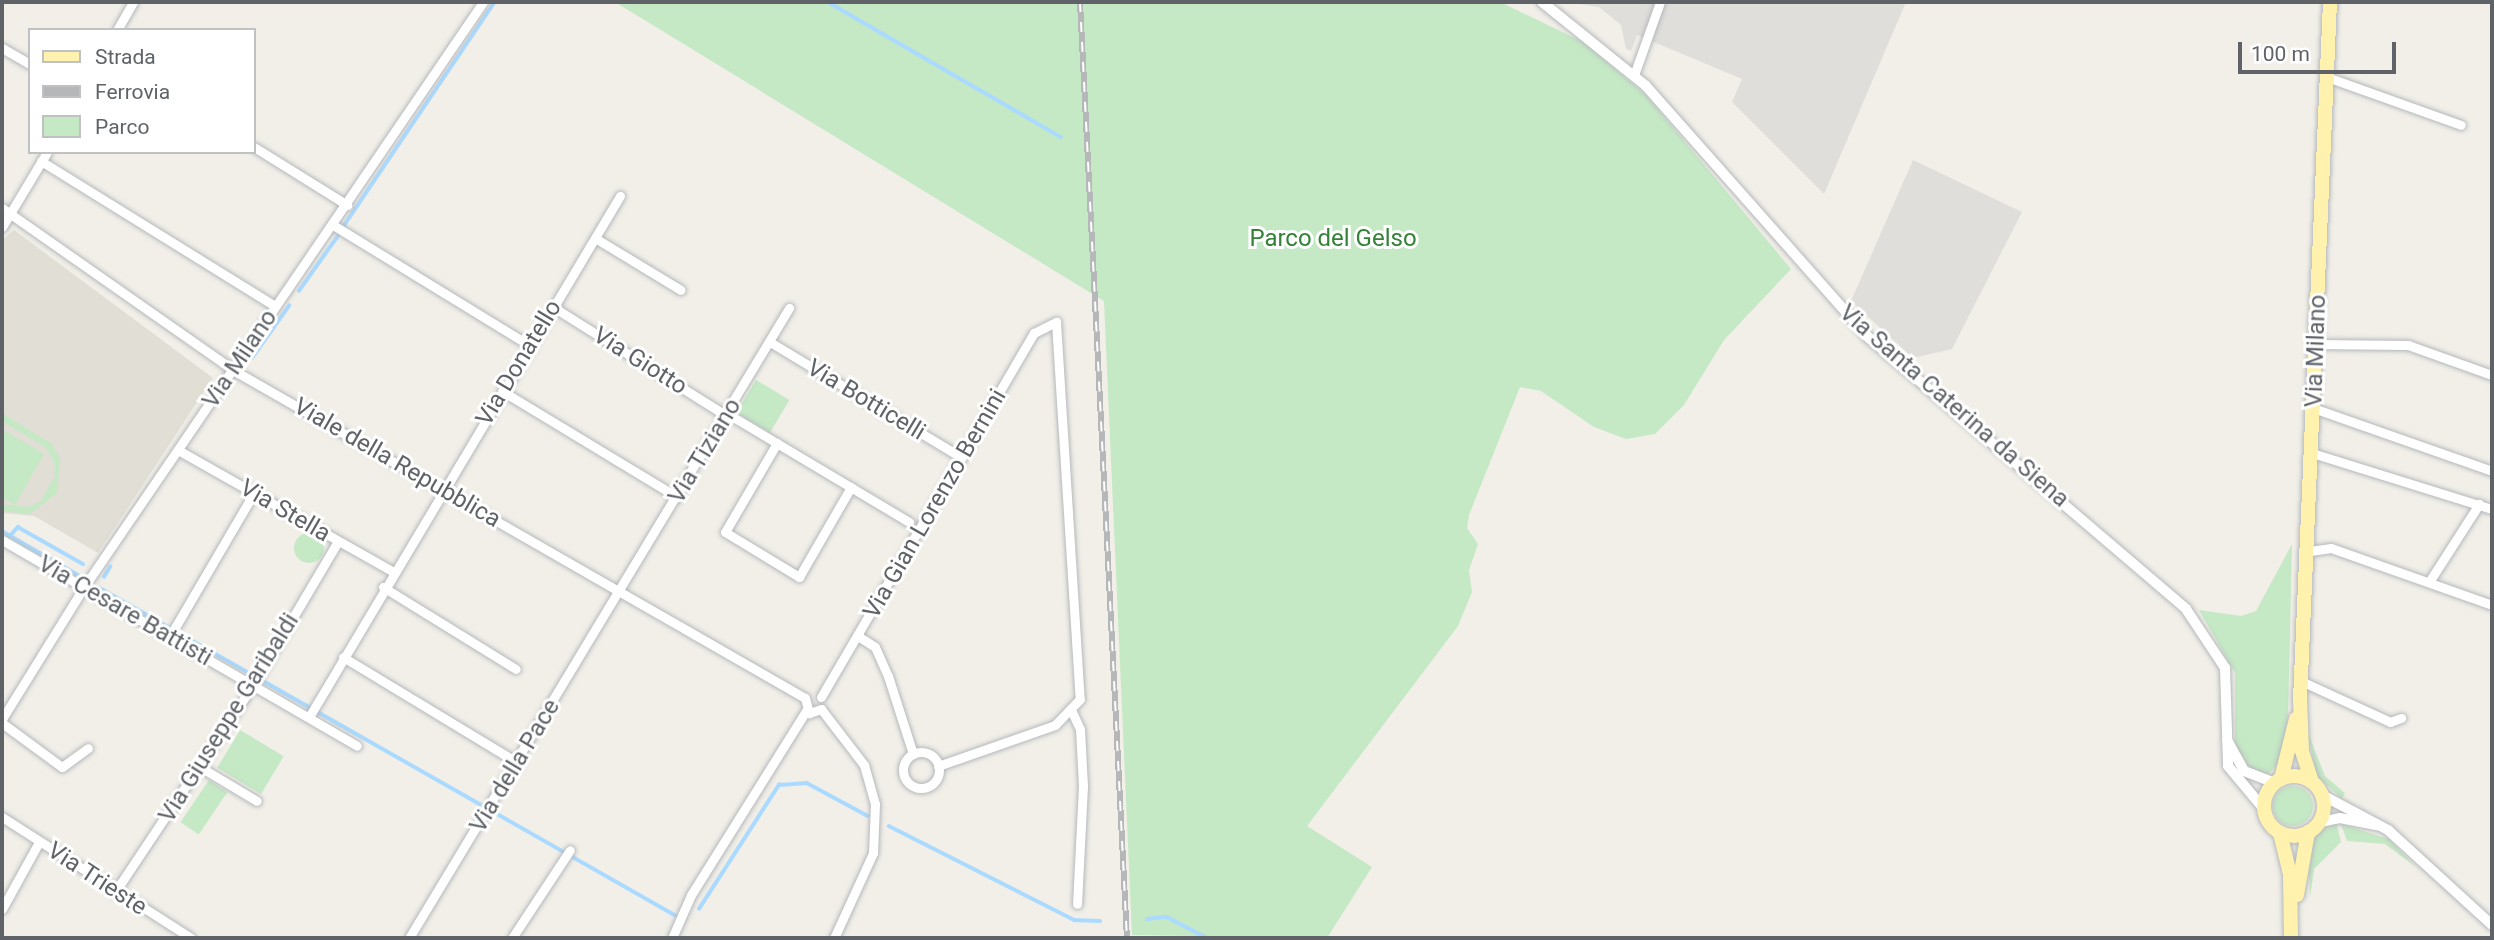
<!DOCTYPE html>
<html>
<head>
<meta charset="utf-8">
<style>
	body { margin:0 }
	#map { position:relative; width:2494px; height:940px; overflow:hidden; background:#f1efe8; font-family:Roboto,sans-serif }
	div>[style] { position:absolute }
	.industrial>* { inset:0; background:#e0deda }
	.education>* { inset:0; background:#e1ded6 }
	.green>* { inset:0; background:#c5e8c5; transform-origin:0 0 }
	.round { border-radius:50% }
	.stream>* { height:3.5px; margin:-1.75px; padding:0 1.75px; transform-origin:1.75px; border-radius:1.75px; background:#aadaff }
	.roads { filter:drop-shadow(0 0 2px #b5b8bc) drop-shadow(0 0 2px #b5b8bc) }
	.minor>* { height:9px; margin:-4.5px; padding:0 4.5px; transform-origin:4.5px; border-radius:4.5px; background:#fff }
	.minor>.ring { margin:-4.5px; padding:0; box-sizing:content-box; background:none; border:9px solid #fff; border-radius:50% }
	.tertiary>* { height:10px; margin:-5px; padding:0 5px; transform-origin:5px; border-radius:5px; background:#fff }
	.primary>* { height:14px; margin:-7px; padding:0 7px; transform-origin:7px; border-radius:7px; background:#fff2af }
	.primary>.ring { margin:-7px; padding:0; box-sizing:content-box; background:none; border:14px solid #fff2af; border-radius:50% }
	.rail>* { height:6px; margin-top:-3px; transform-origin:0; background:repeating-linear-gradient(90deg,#fff 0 10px,#b6b7b8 0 20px); box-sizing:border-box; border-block:2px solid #b6b7b8 }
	span { translate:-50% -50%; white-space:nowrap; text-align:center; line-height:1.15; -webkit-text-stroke:6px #fff; paint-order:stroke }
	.park-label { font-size:24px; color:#348238 }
	.street-label { font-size:24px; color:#5f6368 }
	.frame { position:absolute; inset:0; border:4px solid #5f6368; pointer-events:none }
	.legend { position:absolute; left:28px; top:28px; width:228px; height:126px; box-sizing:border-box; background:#fff; border:2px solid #bfc1c3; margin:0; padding:9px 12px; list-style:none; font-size:21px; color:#5f6368 }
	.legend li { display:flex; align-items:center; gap:14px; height:35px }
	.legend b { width:35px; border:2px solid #bfc1c3 }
	.scale { position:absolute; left:2238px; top:42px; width:158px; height:32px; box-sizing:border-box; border:4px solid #5f6368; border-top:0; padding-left:9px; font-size:21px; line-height:24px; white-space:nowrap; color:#5f6368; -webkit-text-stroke:5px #fff; paint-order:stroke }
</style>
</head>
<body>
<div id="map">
	<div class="industrial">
		<div style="clip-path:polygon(1566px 2px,1906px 2px,1824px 194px,1732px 102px,1742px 79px,1637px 35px,1631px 51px,1626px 49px,1621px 25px,1599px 7px)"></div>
		<div style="clip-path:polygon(1913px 160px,2022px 212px,1952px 349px,1913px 358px,1851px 301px)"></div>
	</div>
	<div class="education">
		<div style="clip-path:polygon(14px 230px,213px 378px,98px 553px,34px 516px,2px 513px,2px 240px)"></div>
	</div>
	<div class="green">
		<div style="clip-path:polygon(615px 2px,1500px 2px,1583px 42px,1646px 95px,1791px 269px,1724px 340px,1684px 405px,1655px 434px,1626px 439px,1594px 427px,1541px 391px,1520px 387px,1469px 515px,1467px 528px,1478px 544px,1469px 570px,1472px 592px,1458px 626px,1307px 826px,1372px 867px,1327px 938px,1132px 935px,1104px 301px)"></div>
		<div style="left:756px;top:380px;width:39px;height:38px;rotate:31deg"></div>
		<div style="clip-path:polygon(2px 413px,52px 444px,60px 459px,57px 493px,30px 514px,2px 511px,2px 504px,28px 507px,41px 501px,55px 476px,54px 461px,46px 448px,2px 421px)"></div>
		<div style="clip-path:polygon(2px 429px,44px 454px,15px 505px,2px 497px)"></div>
		<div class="round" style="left:294px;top:533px;width:30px;height:30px"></div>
		<div style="clip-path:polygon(2292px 544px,2288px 715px,2280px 763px,2266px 776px,2250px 768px,2235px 745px,2235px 673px,2199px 610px,2241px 616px,2256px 611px)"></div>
		<div style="left:240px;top:730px;width:51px;height:44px;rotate:31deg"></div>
		<div style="clip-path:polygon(2308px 733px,2325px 776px,2345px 793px,2342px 799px,2316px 775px)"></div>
		<div style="left:209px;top:780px;width:22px;height:51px;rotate:34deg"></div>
		<div class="round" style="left:2273px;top:786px;width:40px;height:40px"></div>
		<div style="clip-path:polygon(2336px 822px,2341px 842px,2314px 869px,2310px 897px,2308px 852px,2317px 833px)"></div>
		<div style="clip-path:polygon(2341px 824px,2389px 839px,2416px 867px,2385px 844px,2347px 841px)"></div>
	</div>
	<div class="stream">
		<div style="left:828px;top:2px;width:269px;rotate:30.1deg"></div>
		<div style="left:343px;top:227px;width:272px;rotate:-56deg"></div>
		<div style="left:299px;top:291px;width:67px;rotate:-54.7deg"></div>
		<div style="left:252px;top:358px;width:64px;rotate:-54.6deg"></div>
		<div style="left:2px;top:531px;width:88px;rotate:30.1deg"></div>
		<div style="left:10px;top:536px;width:12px;rotate:-48deg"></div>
		<div style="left:18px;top:527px;width:75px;rotate:29.6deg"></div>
		<div style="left:104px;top:577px;width:12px;rotate:-59deg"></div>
		<div style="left:98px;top:587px;width:664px;rotate:29.62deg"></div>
		<div style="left:889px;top:826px;width:208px;rotate:26.9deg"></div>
		<div style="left:1074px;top:920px;width:26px;rotate:2deg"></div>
		<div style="left:699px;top:909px;width:148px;rotate:-57.2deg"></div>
		<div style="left:779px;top:785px;width:28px;rotate:-4deg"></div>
		<div style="left:807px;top:783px;width:69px;rotate:28.4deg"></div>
		<div style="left:1147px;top:919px;width:20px;rotate:-6deg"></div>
		<div style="left:1167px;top:917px;width:45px;rotate:27.7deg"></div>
	</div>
	<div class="roads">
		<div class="minor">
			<div style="left:117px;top:30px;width:32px;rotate:-60deg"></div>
			<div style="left:2px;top:48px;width:32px;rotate:30deg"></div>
			<div style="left:1634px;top:75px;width:77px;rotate:-70.4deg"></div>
			<div style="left:2327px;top:77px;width:142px;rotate:19.7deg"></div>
			<div style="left:254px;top:147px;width:110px;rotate:31.9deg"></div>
			<div style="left:41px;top:161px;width:275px;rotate:31.8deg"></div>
			<div style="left:2px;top:208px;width:282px;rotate:35deg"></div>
			<div style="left:233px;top:370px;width:659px;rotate:29.83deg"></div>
			<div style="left:333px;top:225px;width:230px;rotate:31.5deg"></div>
			<div style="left:2px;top:227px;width:87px;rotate:-59deg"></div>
			<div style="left:595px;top:238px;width:100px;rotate:31.2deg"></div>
			<div style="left:553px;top:307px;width:205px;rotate:32.1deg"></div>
			<div style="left:770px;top:342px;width:224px;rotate:31.1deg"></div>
			<div style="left:2316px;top:344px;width:92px;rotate:0.6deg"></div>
			<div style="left:2408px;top:345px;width:89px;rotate:19.7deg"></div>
			<div style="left:502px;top:391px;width:205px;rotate:31.2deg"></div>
			<div style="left:2313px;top:408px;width:190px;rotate:19.4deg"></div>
			<div style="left:728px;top:414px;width:211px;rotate:30.8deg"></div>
			<div style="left:777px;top:443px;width:103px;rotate:120.3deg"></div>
			<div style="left:725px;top:532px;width:87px;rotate:31.3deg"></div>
			<div style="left:799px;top:577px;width:104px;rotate:-60deg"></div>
			<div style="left:178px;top:450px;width:246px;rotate:29.5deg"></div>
			<div style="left:2312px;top:453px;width:189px;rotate:17.3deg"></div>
			<div style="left:2px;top:540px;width:410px;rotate:30.1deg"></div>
			<div style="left:2310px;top:551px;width:21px;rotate:-8deg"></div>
			<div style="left:2331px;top:548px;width:171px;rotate:19.5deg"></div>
			<div style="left:2429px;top:582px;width:93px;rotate:-57.3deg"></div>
			<div style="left:383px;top:587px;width:156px;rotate:31.7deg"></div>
			<div style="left:170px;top:636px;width:166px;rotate:-59.6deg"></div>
			<div style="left:858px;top:636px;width:20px;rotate:33deg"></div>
			<div style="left:875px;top:647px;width:32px;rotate:66deg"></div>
			<div style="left:888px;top:676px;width:82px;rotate:72.2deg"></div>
			<div style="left:343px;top:657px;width:205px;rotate:31.2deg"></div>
			<div style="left:2301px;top:681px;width:98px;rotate:24.7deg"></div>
			<div style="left:2390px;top:722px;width:12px;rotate:-20deg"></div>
			<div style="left:821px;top:697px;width:422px;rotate:-59.7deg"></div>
			<div style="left:1034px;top:333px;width:25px;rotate:-27deg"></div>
			<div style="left:1056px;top:322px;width:378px;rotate:86.4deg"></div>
			<div style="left:1080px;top:699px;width:36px;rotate:134deg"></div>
			<div style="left:1055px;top:725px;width:124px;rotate:160.7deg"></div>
			<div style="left:805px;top:698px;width:16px;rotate:75deg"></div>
			<div style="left:809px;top:713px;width:13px;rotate:-18deg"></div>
			<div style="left:821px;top:709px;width:71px;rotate:52.5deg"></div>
			<div style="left:864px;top:765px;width:41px;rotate:74.2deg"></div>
			<div style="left:875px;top:804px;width:49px;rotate:92.3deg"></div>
			<div style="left:873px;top:853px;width:94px;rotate:114.6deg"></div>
			<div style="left:1072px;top:712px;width:19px;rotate:65deg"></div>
			<div style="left:1080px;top:729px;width:57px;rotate:87deg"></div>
			<div style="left:1083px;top:786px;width:118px;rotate:92.9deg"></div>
			<div style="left:309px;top:717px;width:607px;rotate:-59.17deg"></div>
			<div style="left:2px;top:719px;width:155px;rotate:-58.2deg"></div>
			<div style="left:84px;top:587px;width:708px;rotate:-55.7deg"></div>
			<div style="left:2px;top:723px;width:74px;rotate:36.3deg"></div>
			<div style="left:62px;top:767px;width:32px;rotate:-36deg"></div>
			<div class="ring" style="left:903px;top:752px;width:27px;height:27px"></div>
			<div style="left:200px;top:767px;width:66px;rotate:30.8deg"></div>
			<div style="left:2px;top:817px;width:224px;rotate:32.6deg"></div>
			<div style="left:115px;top:892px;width:249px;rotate:-56.3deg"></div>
			<div style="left:253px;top:685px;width:167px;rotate:-59.4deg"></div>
			<div style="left:2px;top:909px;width:77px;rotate:-61.1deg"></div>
			<div style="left:409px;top:938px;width:736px;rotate:-58.9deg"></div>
			<div style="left:512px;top:938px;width:105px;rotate:-56.6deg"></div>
			<div style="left:672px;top:938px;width:47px;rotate:-66.2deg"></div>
			<div style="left:691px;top:895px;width:217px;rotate:-58deg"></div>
		</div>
		<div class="tertiary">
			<div style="left:1542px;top:2px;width:134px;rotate:38.9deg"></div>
			<div style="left:1646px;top:86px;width:337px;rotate:48.5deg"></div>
			<div style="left:1869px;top:338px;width:417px;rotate:40.5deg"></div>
			<div style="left:2186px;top:609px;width:71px;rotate:56.5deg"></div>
			<div style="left:2225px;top:668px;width:98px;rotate:88.2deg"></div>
			<div style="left:2228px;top:766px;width:56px;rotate:50.1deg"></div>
			<div style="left:2227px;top:740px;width:35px;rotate:61deg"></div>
			<div style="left:2244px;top:771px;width:33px;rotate:21deg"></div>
			<div style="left:2322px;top:795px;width:75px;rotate:27.9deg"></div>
			<div style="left:2388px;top:830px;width:141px;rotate:42.4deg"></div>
			<div style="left:2320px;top:822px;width:20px;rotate:-11deg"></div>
			<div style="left:2340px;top:818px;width:38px;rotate:11deg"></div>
		</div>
		<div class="primary">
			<div class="ring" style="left:2264px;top:776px;width:46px;height:46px"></div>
			<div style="left:2281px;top:779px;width:62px;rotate:-76deg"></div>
			<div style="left:2312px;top:782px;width:33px;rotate:-108deg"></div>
			<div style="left:2302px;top:751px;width:51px;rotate:-92.2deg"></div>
			<div style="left:2300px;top:700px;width:699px;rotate:-87.54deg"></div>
			<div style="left:2280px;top:833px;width:42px;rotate:76.3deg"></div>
			<div style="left:2290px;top:874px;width:64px;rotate:89.1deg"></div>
			<div style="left:2297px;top:895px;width:64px;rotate:-80.1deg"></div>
		</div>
	</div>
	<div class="rail">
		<div style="left:1080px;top:2px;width:937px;rotate:87.13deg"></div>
	</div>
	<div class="park-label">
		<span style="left:1333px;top:239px">Parco del Gelso</span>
	</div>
	<div class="street-label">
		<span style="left:2316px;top:351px;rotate:-88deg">Via Milano</span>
		<span style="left:240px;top:359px;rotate:-56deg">Via Milano</span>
		<span style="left:640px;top:361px;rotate:32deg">Via Giotto</span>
		<span style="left:519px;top:363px;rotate:-59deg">Via Donatello</span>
		<span style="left:866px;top:400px;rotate:31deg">Via Botticelli</span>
		<span style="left:1954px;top:406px;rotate:41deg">Via Santa Caterina da Siena</span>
		<span style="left:705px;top:451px;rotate:-59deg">Via Tiziano</span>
		<span style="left:397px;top:463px;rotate:30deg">Viale della Repubblica</span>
		<span style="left:935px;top:504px;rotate:-60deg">Via Gian Lorenzo Bernini</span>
		<span style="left:285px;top:511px;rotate:30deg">Via Stella</span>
		<span style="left:125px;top:611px;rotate:30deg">Via Cesare Battisti</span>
		<span style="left:229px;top:718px;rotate:-58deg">Via Giuseppe Garibaldi</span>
		<span style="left:515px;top:766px;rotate:-59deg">Via della Pace</span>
		<span style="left:97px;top:879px;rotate:33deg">Via Trieste</span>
	</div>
	<div class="frame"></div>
	<ul class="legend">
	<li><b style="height:9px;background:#fff2af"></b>Strada</li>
	<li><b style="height:9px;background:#b6b7b8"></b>Ferrovia</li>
	<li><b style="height:19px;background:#c5e8c5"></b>Parco</li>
	</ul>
	<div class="scale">100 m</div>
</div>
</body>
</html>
